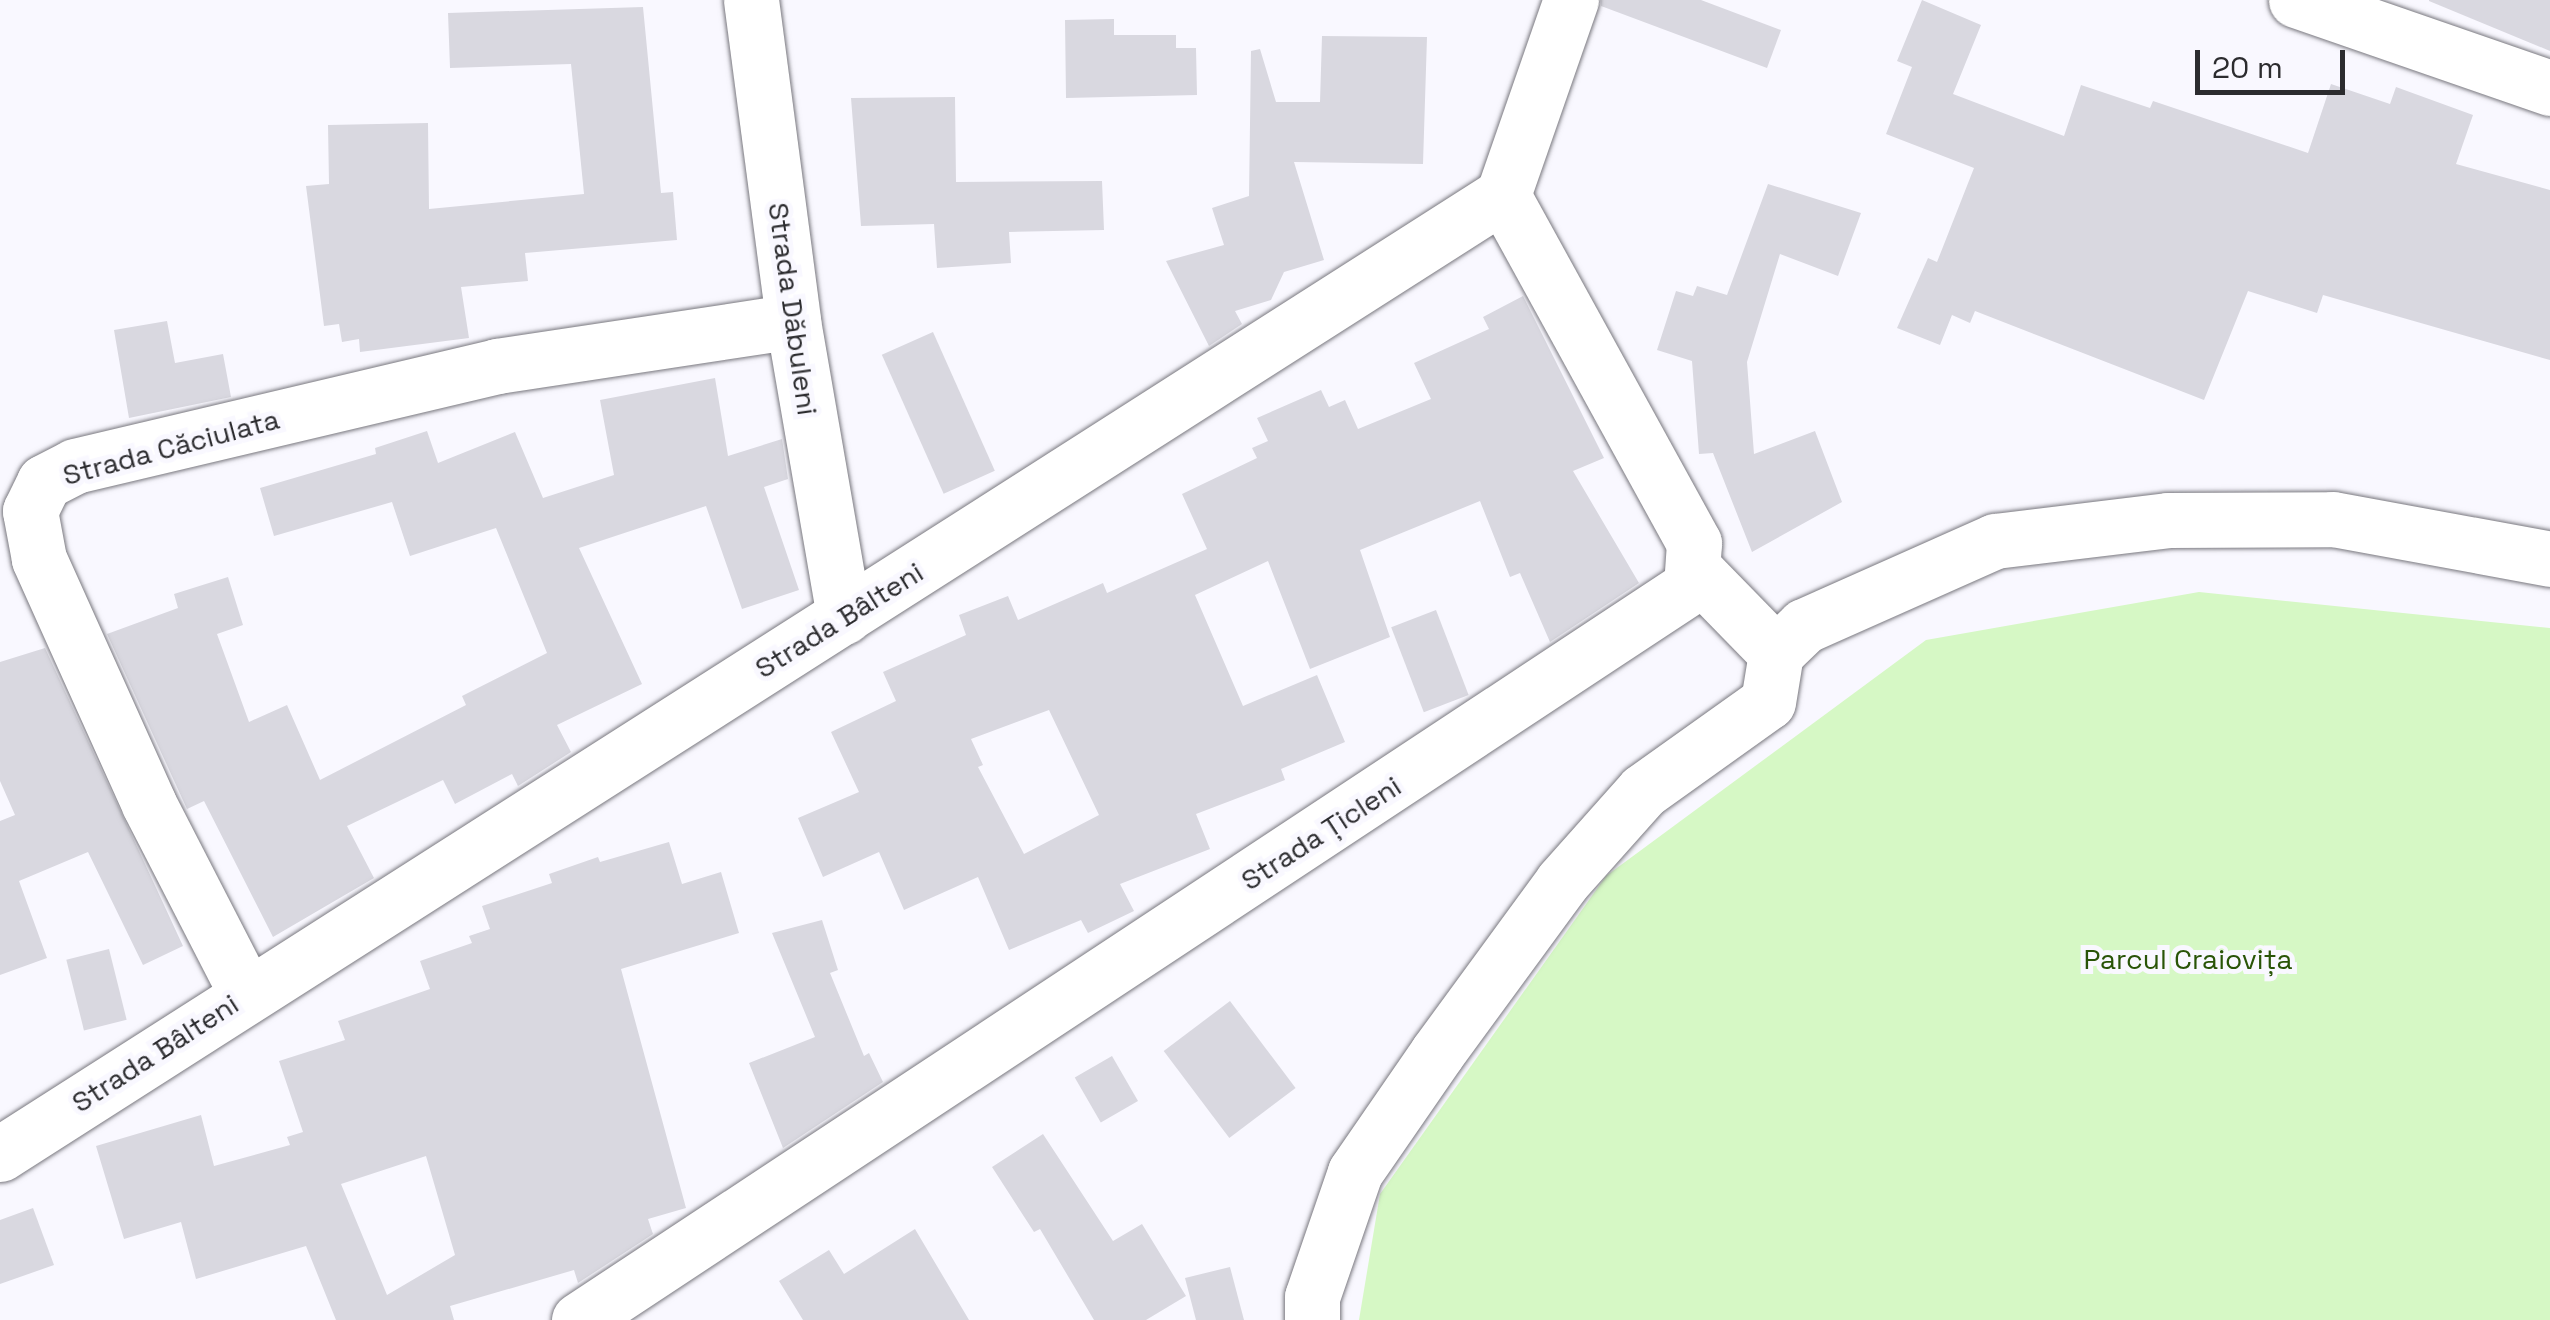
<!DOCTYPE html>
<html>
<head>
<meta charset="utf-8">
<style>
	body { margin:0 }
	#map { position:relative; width:2550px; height:1320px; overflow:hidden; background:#f9f8ff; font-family:"Space Grotesk",sans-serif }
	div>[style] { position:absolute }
	.green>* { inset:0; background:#d6f8c5 }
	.building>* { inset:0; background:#d9d8e0; transform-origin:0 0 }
	.roads { filter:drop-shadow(0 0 2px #79787f) drop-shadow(0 0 2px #79787f) }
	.minor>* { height:55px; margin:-27.5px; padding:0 27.5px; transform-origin:27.5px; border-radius:27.5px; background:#fff }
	span { translate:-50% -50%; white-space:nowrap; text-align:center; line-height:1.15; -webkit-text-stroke:10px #f9f8ff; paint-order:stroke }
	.street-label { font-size:28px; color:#2c2c2f }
	.park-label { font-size:28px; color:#295407 }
	.scale { position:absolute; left:2195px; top:50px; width:150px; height:45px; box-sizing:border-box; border:5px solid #2c2c2f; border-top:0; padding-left:12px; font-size:30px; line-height:35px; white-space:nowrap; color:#2c2c2f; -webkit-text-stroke:8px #f9f8ff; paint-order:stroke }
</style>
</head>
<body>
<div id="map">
	<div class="green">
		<div style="clip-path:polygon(2199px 592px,2550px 628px,2550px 1320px,1359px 1320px,1380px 1194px,1606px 876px,1926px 640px)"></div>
	</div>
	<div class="building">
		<div style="clip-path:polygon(1601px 0,1701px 0,1781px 30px,1767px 68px,1601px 6px)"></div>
		<div style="clip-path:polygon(1922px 0,1981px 25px,1953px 94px,2064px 136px,2081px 85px,2150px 108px,2153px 101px,2308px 153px,2331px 84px,2390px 104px,2396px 87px,2473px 115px,2456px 164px,2550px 190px,2550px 360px,2323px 295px,2317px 313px,2248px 291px,2204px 400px,1975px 311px,1970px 323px,1952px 315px,1940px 345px,1897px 328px,1928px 258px,1937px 262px,1974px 168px,1886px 134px,1912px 67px,1897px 61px)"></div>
		<div style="clip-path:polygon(2429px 0,2550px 0,2550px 51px,2429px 1px)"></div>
		<div style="clip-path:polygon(643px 7px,661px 193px,673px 192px,677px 240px,525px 253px,528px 281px,461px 287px,469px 338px,360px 352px,359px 339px,342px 342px,339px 324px,324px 326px,306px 186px,329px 184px,328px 125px,428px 123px,429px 209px,584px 194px,571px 64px,450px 68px,448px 13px)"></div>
		<div style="clip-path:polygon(1114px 19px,1114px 35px,1176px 35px,1176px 48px,1196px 48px,1197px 95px,1066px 98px,1065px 20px)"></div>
		<div style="clip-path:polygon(1322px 36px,1427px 37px,1423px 164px,1294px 162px,1324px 260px,1284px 272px,1271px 300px,1235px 311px,1242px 324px,1209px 346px,1166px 261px,1224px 245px,1212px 208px,1249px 196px,1251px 51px,1260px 49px,1276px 102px,1320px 102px)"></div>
		<div style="clip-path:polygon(955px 97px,956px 182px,1102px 181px,1104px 230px,1009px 232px,1011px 263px,937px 268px,934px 224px,861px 226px,851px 98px)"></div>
		<div style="clip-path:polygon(1768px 184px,1861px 213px,1838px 276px,1780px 254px,1747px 362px,1754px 454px,1815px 431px,1842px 502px,1752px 552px,1713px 453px,1699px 454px,1692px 361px,1657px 350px,1676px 291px,1693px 296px,1697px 286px,1727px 295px)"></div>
		<div style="clip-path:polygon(evenodd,1523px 296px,1604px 458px,1573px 471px,1639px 583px,1550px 642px,1520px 573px,1510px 577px,1480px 501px,1360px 550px,1390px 637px,1310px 669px,1268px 561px,1195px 595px,1243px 706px,1317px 675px,1345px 742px,1281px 769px,1285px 780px,1196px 814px,1210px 849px,1120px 884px,1134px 911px,1088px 933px,1081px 920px,1009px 950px,978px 877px,904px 910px,879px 852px,823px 877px,798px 818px,859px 792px,831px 732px,896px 701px,883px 672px,966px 635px,959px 615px,1008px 596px,1018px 620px,1103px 583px,1107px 593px,1207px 549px,1182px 494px,1257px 458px,1252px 448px,1268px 441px,1257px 418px,1321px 390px,1329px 407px,1345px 400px,1358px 429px,1431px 399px,1414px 363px,1489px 329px,1483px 317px,1523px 296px,1049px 710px,1099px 815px,1024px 854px,978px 767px,983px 765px,971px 739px,1049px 710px)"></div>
		<div style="clip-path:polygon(167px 321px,175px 363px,223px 354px,231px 397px,129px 418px,114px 330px)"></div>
		<div style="left:933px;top:332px;width:152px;height:56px;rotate:66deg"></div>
		<div style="clip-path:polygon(715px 378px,728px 456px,782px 439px,788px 479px,764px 487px,799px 590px,742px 609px,706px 506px,579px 548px,642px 684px,557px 725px,571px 752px,518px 786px,512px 774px,455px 804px,443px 780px,347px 826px,374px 878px,273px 937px,204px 801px,187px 809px,107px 634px,178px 608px,174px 594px,228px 577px,243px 625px,217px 634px,249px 722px,287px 705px,320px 780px,466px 705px,462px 696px,547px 653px,496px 528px,410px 556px,392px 502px,274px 536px,260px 488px,376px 454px,375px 448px,427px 431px,438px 463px,515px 432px,543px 498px,614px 475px,600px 400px)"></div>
		<div style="left:1436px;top:610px;width:91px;height:48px;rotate:69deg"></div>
		<div style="clip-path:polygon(45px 648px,183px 946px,143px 965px,88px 852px,19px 881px,47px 958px,0 975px,0 821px,15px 815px,0 781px,0 662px)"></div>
		<div style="clip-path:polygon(evenodd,669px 842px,682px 884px,721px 872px,739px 933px,621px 969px,686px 1208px,648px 1219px,653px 1234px,578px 1283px,574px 1270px,450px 1306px,454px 1320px,336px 1320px,306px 1246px,196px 1279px,181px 1222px,124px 1239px,96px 1146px,201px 1115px,214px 1166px,290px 1145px,287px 1137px,303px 1132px,279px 1061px,345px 1040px,338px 1021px,430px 989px,420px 961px,472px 943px,469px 936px,490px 929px,482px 906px,552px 883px,549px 874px,598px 857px,600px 862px,669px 842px,426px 1156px,455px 1255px,387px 1295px,341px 1184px,426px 1156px)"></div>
		<div style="clip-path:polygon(822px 920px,838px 970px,830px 973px,864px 1056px,869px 1053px,883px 1082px,783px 1148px,749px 1063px,815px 1037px,772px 933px)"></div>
		<div style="left:109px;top:949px;width:73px;height:44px;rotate:76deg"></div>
		<div style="left:1230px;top:1001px;width:109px;height:83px;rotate:53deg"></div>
		<div style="left:1112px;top:1056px;width:52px;height:43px;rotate:60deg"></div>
		<div style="clip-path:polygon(1043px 1134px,1113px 1241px,1142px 1224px,1186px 1296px,1146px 1320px,1094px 1320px,1040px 1229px,1034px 1232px,992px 1167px)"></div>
		<div style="clip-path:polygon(33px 1208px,54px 1265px,0 1284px,0 1220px)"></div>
		<div style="clip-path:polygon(915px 1229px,969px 1320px,803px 1320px,779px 1281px,829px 1250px,844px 1274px)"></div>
		<div style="clip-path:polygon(1230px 1267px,1244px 1320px,1196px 1320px,1185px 1278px)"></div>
	</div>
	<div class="roads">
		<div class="minor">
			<div style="left:751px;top:0;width:324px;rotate:82.5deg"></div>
			<div style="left:793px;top:321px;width:300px;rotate:80.2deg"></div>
			<div style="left:2296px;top:0;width:269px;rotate:19.1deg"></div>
			<div style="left:1697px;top:572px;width:113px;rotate:45.7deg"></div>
			<div style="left:246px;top:993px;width:212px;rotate:-117.2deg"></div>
			<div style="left:149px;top:804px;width:269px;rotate:-114.2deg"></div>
			<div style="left:39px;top:559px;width:49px;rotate:-100.6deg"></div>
			<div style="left:30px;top:511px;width:32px;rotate:-64deg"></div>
			<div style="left:44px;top:482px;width:35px;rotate:-27deg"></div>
			<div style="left:75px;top:466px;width:434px;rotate:-13.3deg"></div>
			<div style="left:497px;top:366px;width:299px;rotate:-8.6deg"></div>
			<div style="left:0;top:1154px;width:1783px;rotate:-32.54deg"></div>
			<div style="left:1503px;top:195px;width:207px;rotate:-70.8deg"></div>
			<div style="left:579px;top:1320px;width:1332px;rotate:-33.43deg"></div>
			<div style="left:1691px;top:586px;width:43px;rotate:-86deg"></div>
			<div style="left:1694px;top:543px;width:397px;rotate:-118.8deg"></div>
			<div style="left:1312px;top:1320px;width:23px;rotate:-90deg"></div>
			<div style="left:1312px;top:1297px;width:132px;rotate:-71deg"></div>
			<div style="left:1355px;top:1172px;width:145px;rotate:-55.4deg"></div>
			<div style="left:1437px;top:1053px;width:212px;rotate:-53.8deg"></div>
			<div style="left:1562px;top:882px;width:122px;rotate:-48.3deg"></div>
			<div style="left:1643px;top:791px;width:153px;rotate:-35.5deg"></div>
			<div style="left:1768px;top:702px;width:50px;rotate:-80.7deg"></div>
			<div style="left:1776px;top:653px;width:39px;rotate:-44deg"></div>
			<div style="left:1804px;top:626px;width:209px;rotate:-24deg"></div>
			<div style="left:1995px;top:541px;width:174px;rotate:-6.9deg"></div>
			<div style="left:2168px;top:520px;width:165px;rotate:-0.3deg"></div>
			<div style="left:2333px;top:519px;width:221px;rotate:10.4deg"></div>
		</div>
	</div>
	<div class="street-label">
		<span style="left:793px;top:309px;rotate:82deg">Strada Dăbuleni</span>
		<span style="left:171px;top:447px;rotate:-15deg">Strada Căciulata</span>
		<span style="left:839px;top:620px;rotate:-32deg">Strada Bâlteni</span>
		<span style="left:1321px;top:833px;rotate:-33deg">Strada Țicleni</span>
		<span style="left:155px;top:1053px;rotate:-33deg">Strada Bâlteni</span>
	</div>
	<div class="park-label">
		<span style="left:2188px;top:959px">Parcul Craiovița</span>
	</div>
	<div class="scale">20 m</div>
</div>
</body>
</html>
